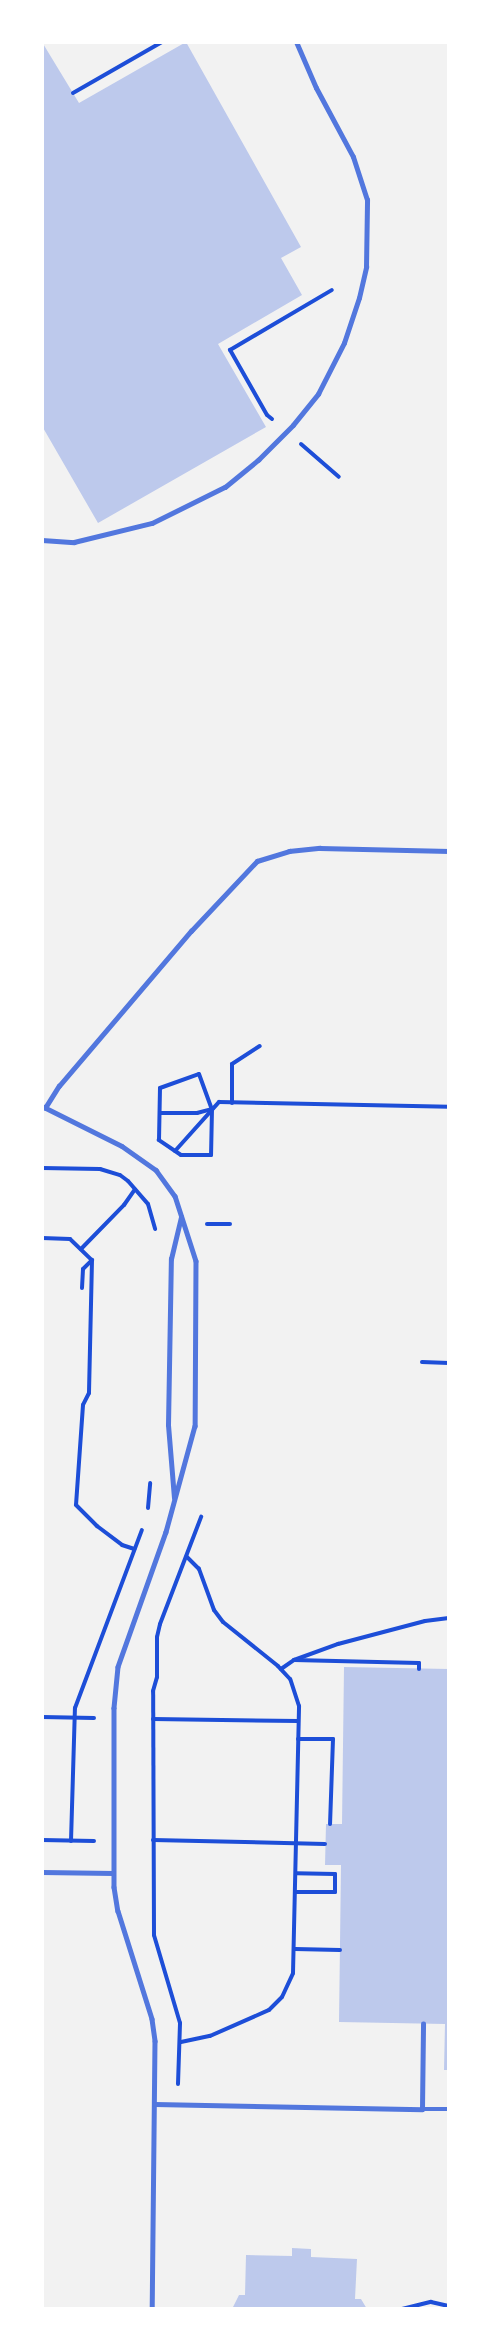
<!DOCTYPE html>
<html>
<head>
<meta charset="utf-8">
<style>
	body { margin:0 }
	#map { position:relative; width:491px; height:2351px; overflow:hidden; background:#f2f2f2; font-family:Roboto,sans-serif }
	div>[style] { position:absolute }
	.building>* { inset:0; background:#bdc9ec }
	.path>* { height:4px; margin:-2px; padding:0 2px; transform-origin:2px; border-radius:2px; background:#1d4ed8 }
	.service>* { height:4.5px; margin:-2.25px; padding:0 2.25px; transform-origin:2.25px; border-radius:2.25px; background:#5277de }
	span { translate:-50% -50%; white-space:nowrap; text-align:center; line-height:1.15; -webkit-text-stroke:6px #fff; paint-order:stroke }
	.frame { position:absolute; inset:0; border:44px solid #fff; pointer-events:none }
</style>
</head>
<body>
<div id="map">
	<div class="building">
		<div style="clip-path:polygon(42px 42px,79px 103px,186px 42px,301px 247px,281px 258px,302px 295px,218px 344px,266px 427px,98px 523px,42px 426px)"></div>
		<div style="clip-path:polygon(344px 1667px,449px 1669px,449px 2070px,444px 2070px,445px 2024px,339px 2022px,341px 1865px,325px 1865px,326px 1824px,342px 1824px)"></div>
		<div style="clip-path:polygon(292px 2248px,311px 2249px,311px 2257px,357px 2259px,355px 2299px,361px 2299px,367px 2309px,232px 2309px,239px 2295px,245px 2295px,246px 2255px,292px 2256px)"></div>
	</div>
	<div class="path">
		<div style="left:73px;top:93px;width:103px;rotate:-29.8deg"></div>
		<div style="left:272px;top:419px;width:6px;rotate:-141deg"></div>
		<div style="left:267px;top:415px;width:75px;rotate:-119.6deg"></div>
		<div style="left:230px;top:350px;width:118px;rotate:-30.5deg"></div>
		<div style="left:301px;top:444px;width:50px;rotate:41deg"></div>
		<div style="left:199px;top:1074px;width:37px;rotate:70deg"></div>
		<div style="left:212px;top:1109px;width:46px;rotate:91.2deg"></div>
		<div style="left:211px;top:1155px;width:30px;rotate:180deg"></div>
		<div style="left:181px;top:1155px;width:27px;rotate:-146deg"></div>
		<div style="left:159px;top:1140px;width:52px;rotate:-88.9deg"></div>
		<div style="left:160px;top:1088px;width:41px;rotate:-19.7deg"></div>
		<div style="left:232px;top:1103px;width:39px;rotate:-90deg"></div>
		<div style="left:232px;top:1064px;width:33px;rotate:-33deg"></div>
		<div style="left:160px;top:1113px;width:37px"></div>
		<div style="left:197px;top:1113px;width:16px;rotate:-15deg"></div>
		<div style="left:175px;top:1151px;width:66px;rotate:-48.1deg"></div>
		<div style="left:219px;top:1102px;width:230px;rotate:1.2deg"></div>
		<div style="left:42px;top:1168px;width:58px;rotate:1deg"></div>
		<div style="left:100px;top:1169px;width:21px;rotate:17deg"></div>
		<div style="left:120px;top:1175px;width:10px;rotate:37deg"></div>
		<div style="left:128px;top:1181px;width:30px;rotate:49deg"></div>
		<div style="left:148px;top:1204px;width:26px;rotate:74deg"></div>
		<div style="left:207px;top:1224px;width:23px"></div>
		<div style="left:42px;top:1238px;width:28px;rotate:2deg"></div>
		<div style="left:70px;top:1239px;width:30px;rotate:44deg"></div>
		<div style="left:92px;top:1260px;width:133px;rotate:91.3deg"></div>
		<div style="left:89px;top:1393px;width:13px;rotate:117deg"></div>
		<div style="left:83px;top:1405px;width:100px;rotate:94deg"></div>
		<div style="left:76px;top:1505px;width:30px;rotate:45deg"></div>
		<div style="left:97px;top:1526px;width:31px;rotate:37deg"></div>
		<div style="left:122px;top:1545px;width:13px;rotate:18deg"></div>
		<div style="left:81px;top:1249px;width:62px;rotate:-45.7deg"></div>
		<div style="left:124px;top:1205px;width:19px;rotate:-55deg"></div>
		<div style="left:82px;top:1288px;width:19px;rotate:-87deg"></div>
		<div style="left:83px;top:1269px;width:13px;rotate:-45deg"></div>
		<div style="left:422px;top:1362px;width:27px;rotate:2deg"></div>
		<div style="left:148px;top:1508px;width:25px;rotate:-85deg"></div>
		<div style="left:294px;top:1660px;width:47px;rotate:-20deg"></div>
		<div style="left:338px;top:1644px;width:90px;rotate:-14.8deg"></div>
		<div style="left:425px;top:1621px;width:24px;rotate:-7deg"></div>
		<div style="left:281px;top:1669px;width:16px;rotate:-35deg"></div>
		<div style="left:294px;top:1660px;width:125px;rotate:1.4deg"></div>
		<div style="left:419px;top:1663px;width:6px;rotate:90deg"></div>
		<div style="left:42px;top:1717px;width:52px;rotate:1.1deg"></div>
		<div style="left:153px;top:1719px;width:145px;rotate:0.8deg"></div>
		<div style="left:298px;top:1739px;width:35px"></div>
		<div style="left:333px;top:1739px;width:85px;rotate:92deg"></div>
		<div style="left:42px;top:1840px;width:52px;rotate:1.1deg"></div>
		<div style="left:153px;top:1840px;width:172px;rotate:1.3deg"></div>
		<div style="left:71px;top:1841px;width:133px;rotate:-88.3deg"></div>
		<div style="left:75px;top:1708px;width:190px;rotate:-69.4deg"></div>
		<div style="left:296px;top:1892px;width:39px"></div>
		<div style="left:335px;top:1892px;width:18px;rotate:-90deg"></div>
		<div style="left:335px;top:1874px;width:39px;rotate:-179deg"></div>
		<div style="left:295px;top:1949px;width:45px;rotate:1.3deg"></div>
		<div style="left:181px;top:2042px;width:30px;rotate:-12deg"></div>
		<div style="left:210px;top:2036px;width:64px;rotate:-23.8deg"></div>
		<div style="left:269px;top:2010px;width:18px;rotate:-45deg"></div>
		<div style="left:282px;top:1997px;width:26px;rotate:-65deg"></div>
		<div style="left:293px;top:1973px;width:267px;rotate:-88.7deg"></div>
		<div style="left:299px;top:1706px;width:28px;rotate:-108deg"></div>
		<div style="left:290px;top:1679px;width:18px;rotate:-133deg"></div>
		<div style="left:278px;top:1666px;width:70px;rotate:-141.3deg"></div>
		<div style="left:223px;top:1622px;width:15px;rotate:-127deg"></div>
		<div style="left:214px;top:1610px;width:44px;rotate:-110.1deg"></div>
		<div style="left:199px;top:1569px;width:17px;rotate:-135deg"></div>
		<div style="left:178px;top:2084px;width:61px;rotate:-88.1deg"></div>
		<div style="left:180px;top:2023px;width:92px;rotate:-106.5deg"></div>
		<div style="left:154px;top:1935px;width:244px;rotate:-90.2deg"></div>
		<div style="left:153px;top:1691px;width:15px;rotate:-74deg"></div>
		<div style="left:157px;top:1677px;width:40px;rotate:-90deg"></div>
		<div style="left:157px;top:1637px;width:13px;rotate:-77deg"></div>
		<div style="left:160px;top:1624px;width:115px;rotate:-69deg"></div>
		<div style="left:402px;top:2309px;width:30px;rotate:-14deg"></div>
		<div style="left:431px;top:2302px;width:18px;rotate:13deg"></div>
	</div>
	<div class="service">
		<div style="left:42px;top:540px;width:32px;rotate:4deg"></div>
		<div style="left:74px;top:542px;width:80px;rotate:-13.7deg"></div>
		<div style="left:152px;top:523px;width:81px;rotate:-26.3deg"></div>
		<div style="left:225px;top:487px;width:43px;rotate:-39.3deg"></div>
		<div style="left:258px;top:460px;width:49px;rotate:-45deg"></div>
		<div style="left:293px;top:425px;width:40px;rotate:-51deg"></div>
		<div style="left:318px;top:394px;width:57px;rotate:-63deg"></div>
		<div style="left:344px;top:343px;width:47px;rotate:-71.6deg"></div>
		<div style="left:359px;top:298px;width:32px;rotate:-77deg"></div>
		<div style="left:366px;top:267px;width:67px;rotate:-89.1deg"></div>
		<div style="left:367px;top:200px;width:45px;rotate:-108deg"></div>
		<div style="left:353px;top:157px;width:78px;rotate:-118.2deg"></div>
		<div style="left:316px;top:88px;width:50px;rotate:-113.5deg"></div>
		<div style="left:42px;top:1106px;width:89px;rotate:26.6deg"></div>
		<div style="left:122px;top:1146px;width:42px;rotate:35.2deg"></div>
		<div style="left:156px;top:1170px;width:32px;rotate:54deg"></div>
		<div style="left:175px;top:1196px;width:68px;rotate:72.1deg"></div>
		<div style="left:196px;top:1261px;width:165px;rotate:90.3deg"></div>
		<div style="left:195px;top:1426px;width:110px;rotate:105.3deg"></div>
		<div style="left:166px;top:1532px;width:143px;rotate:109.6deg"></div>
		<div style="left:118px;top:1667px;width:41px;rotate:95.6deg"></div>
		<div style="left:114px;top:1708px;width:179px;rotate:90deg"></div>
		<div style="left:114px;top:1887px;width:24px;rotate:81deg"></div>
		<div style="left:118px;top:1911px;width:113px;rotate:72.5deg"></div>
		<div style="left:152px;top:2019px;width:22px;rotate:82deg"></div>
		<div style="left:155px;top:2041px;width:268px;rotate:90.6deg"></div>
		<div style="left:45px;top:1108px;width:26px;rotate:-58deg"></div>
		<div style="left:59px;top:1086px;width:204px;rotate:-49.6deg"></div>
		<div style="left:191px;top:931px;width:96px;rotate:-46.7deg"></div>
		<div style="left:257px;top:861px;width:34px;rotate:-17deg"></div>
		<div style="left:289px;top:851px;width:31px;rotate:-6deg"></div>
		<div style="left:320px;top:848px;width:129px;rotate:1.3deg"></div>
		<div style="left:174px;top:1498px;width:73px;rotate:-94.7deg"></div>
		<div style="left:168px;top:1425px;width:166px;rotate:-89deg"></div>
		<div style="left:171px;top:1259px;width:43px;rotate:-76.6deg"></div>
		<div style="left:42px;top:1872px;width:71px;rotate:0.8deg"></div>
		<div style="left:155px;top:2104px;width:267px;rotate:1.1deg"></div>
		<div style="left:422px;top:2109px;width:85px;rotate:-89.3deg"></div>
		<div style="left:422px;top:2109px;width:27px"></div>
	</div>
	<div class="frame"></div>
</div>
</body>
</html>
